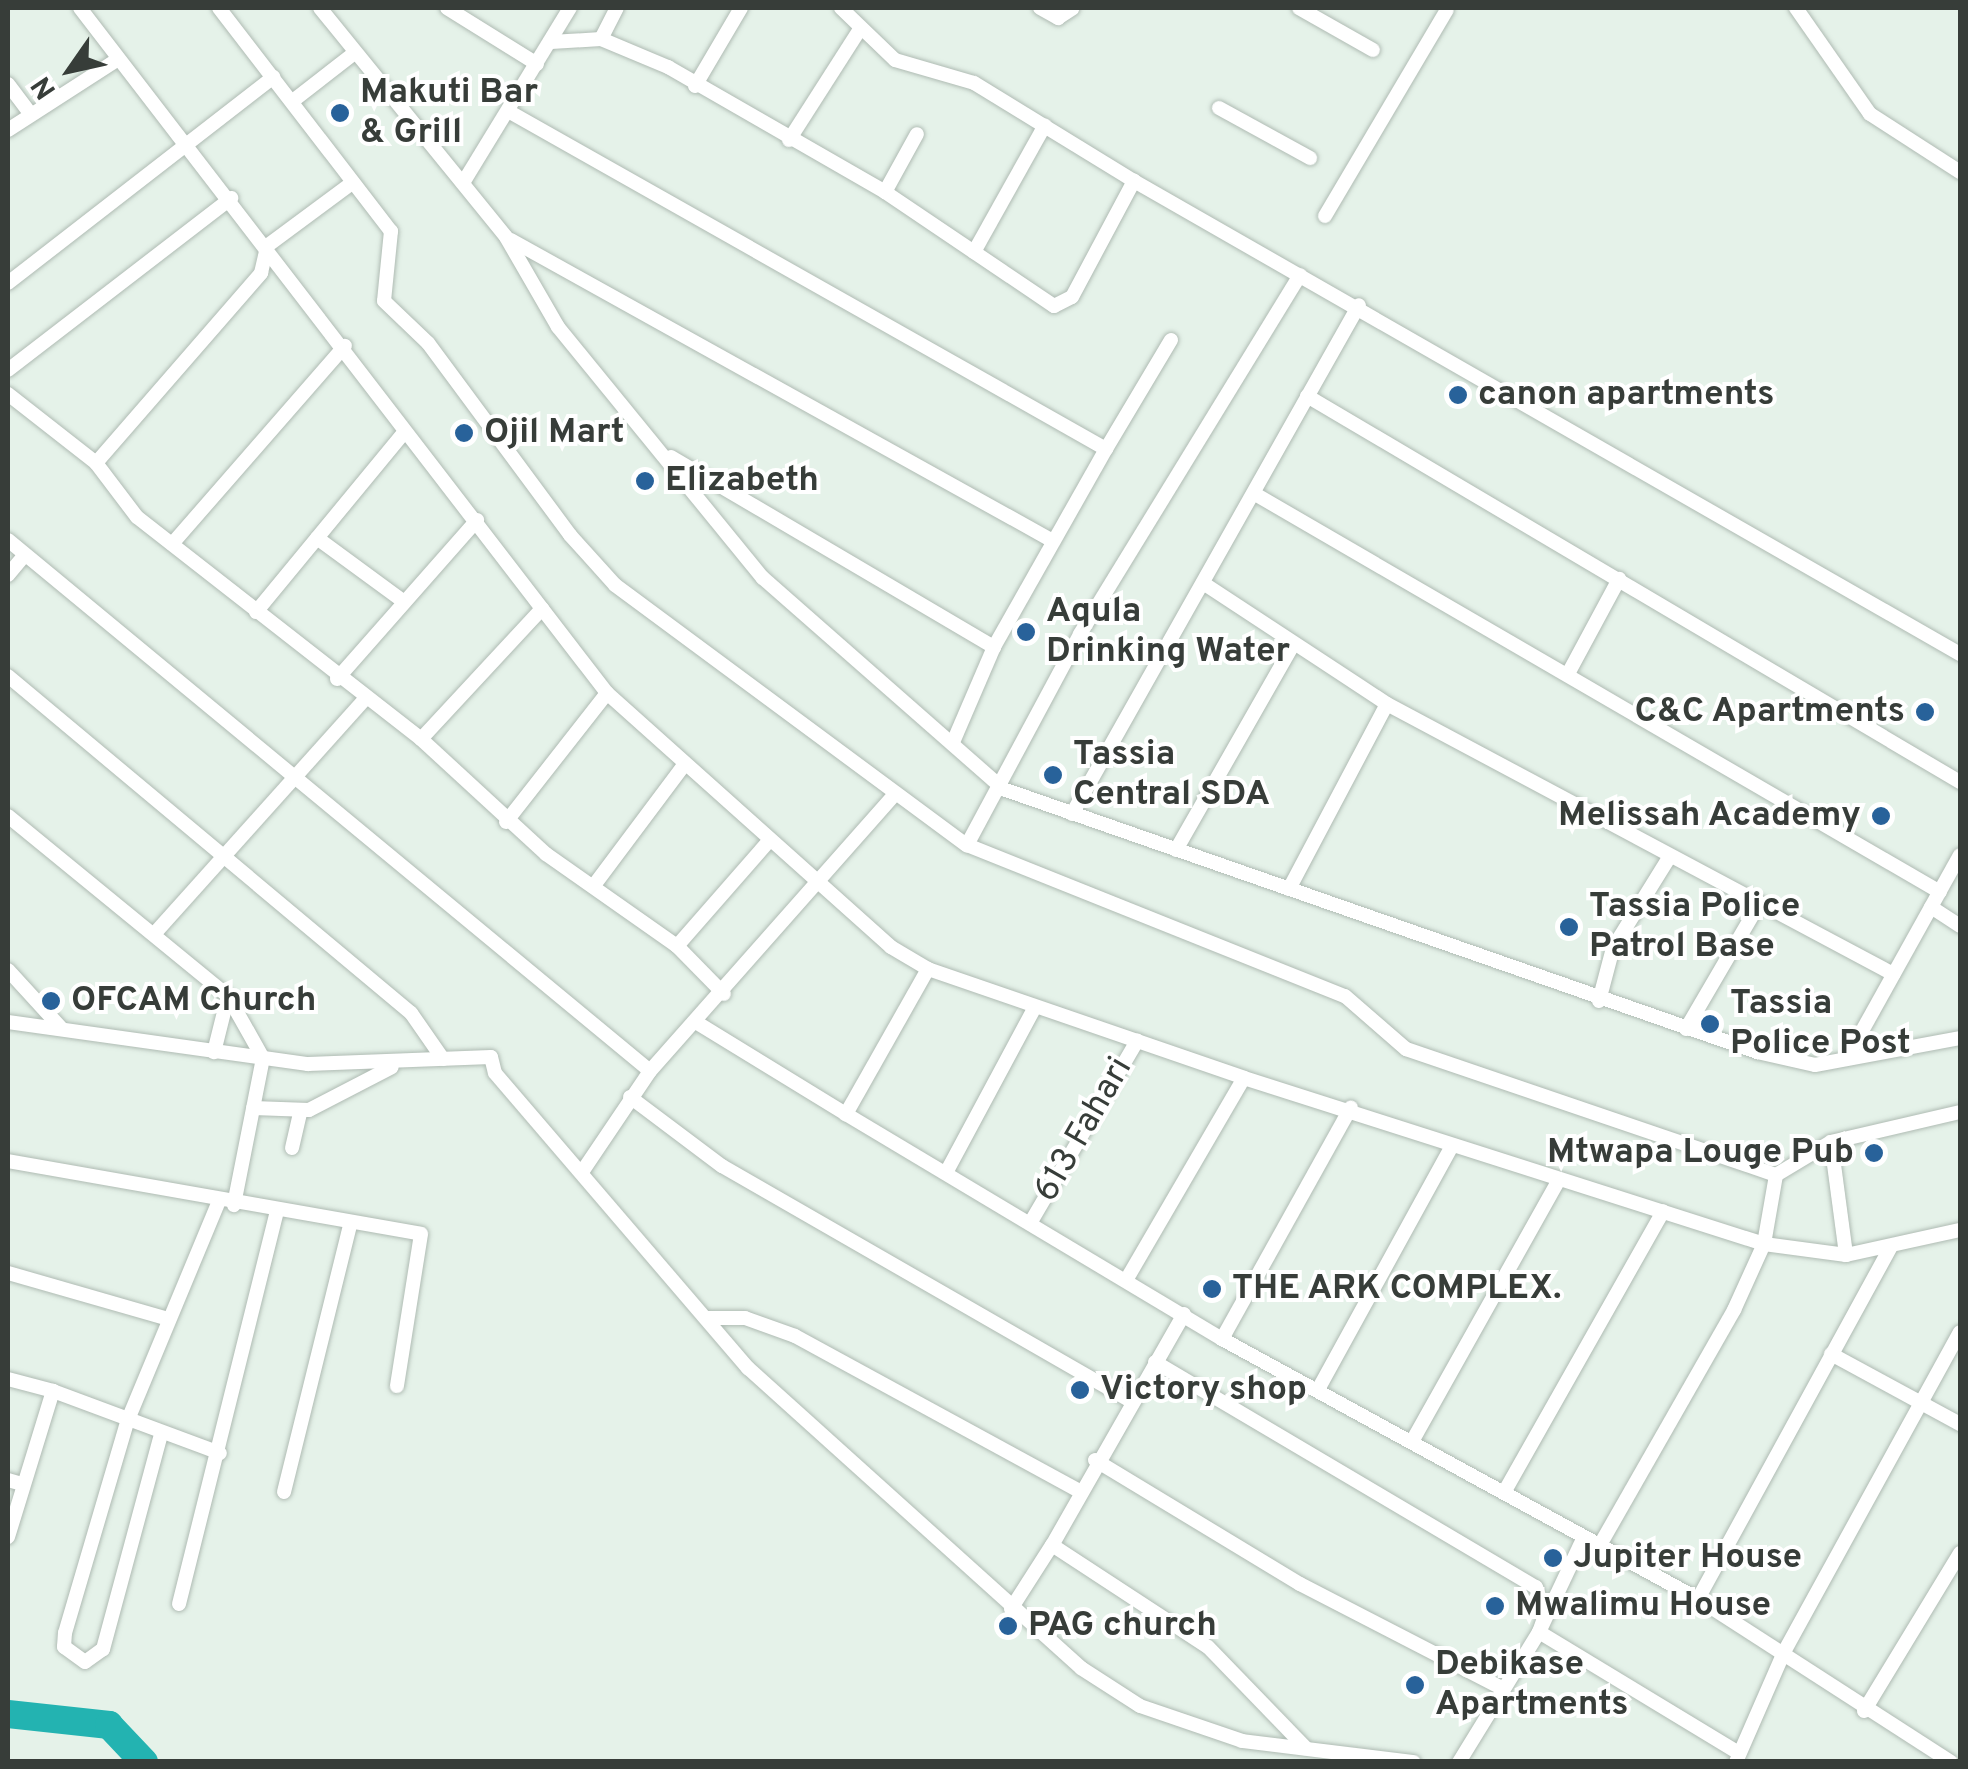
<!DOCTYPE html>
<html>
<head>
<meta charset="utf-8">
<style>
	body { margin:0 }
	#map { position:relative; width:1968px; height:1769px; overflow:hidden; background:#e5f2e9; font-family:Overpass,sans-serif }
	div>[style] { position:absolute }
	.river>* { height:28px; margin:-14px; padding:0 14px; transform-origin:14px; border-radius:14px; background:#23b3b1 }
	.roads { filter:drop-shadow(0 0 2px #afbbb3) drop-shadow(0 0 2px #afbbb3) }
	.minor>* { height:14px; margin:-7px; padding:0 7px; transform-origin:7px; border-radius:7px; background:#fff }
	.dots>* { width:28px; height:28px; translate:-50% -50%; box-sizing:border-box; border:5px solid #fff; border-radius:50% }
	span { translate:-50% -50%; white-space:nowrap; text-align:center; line-height:1.15; -webkit-text-stroke:8px #fff; paint-order:stroke }
	.poi-label { font-size:35px; color:#373d39; font-weight:700 }
	.left { translate:0 -50%; text-align:left }
	.right { translate:-100% -50%; text-align:right }
	.street-label { font-size:35px; color:#373d39 }
	.frame { position:absolute; inset:0; border:10px solid #373d39; pointer-events:none }
	.north { position:absolute; left:20px; top:20px; width:100px; height:100px; -webkit-text-stroke:8px #fff; paint-order:stroke; rotate:236deg; font-size:28px; font-weight:700; line-height:40px; text-align:center; color:#373d39 }
	.north::after { content:''; display:block; margin:auto; width:35px; height:45px; background:#373d39; clip-path:polygon(50% 0,100% 100%,50% 72%,0 100%) }
</style>
</head>
<body>
<div id="map">
	<div class="river">
		<div style="left:8px;top:1714px;width:102px;rotate:6.2deg"></div>
		<div style="left:109px;top:1725px;width:51px;rotate:46.6deg"></div>
	</div>
	<div class="roads">
		<div class="minor">
			<div style="left:80px;top:8px;width:864px;rotate:52.43deg"></div>
			<div style="left:607px;top:693px;width:381px;rotate:41.8deg"></div>
			<div style="left:891px;top:947px;width:43px;rotate:30.7deg"></div>
			<div style="left:928px;top:969px;width:334px;rotate:19deg"></div>
			<div style="left:1244px;top:1078px;width:546px;rotate:17.7deg"></div>
			<div style="left:1764px;top:1244px;width:83px;rotate:7.6deg"></div>
			<div style="left:1846px;top:1255px;width:117px;rotate:-12.4deg"></div>
			<div style="left:219px;top:8px;width:282px;rotate:52.4deg"></div>
			<div style="left:391px;top:231px;width:70px;rotate:95.7deg"></div>
			<div style="left:384px;top:301px;width:61px;rotate:43.7deg"></div>
			<div style="left:428px;top:343px;width:239px;rotate:53.5deg"></div>
			<div style="left:570px;top:535px;width:67px;rotate:48deg"></div>
			<div style="left:615px;top:585px;width:438px;rotate:36.5deg"></div>
			<div style="left:967px;top:845px;width:407px;rotate:21.8deg"></div>
			<div style="left:1345px;top:996px;width:81px;rotate:41deg"></div>
			<div style="left:1406px;top:1049px;width:391px;rotate:18.8deg"></div>
			<div style="left:1776px;top:1175px;width:64px;rotate:-31deg"></div>
			<div style="left:1831px;top:1142px;width:132px;rotate:-13.1deg"></div>
			<div style="left:320px;top:8px;width:295px;rotate:50.9deg"></div>
			<div style="left:506px;top:237px;width:104px;rotate:60deg"></div>
			<div style="left:558px;top:327px;width:324px;rotate:50.8deg"></div>
			<div style="left:763px;top:578px;width:320px;rotate:41.3deg"></div>
			<div style="left:1003px;top:789px;width:799px;rotate:19.23deg"></div>
			<div style="left:1757px;top:1052px;width:59px;rotate:12.6deg"></div>
			<div style="left:1815px;top:1065px;width:147px;rotate:-10.5deg"></div>
			<div style="left:447px;top:8px;width:106px;rotate:31.9deg"></div>
			<div style="left:841px;top:8px;width:75px;rotate:43.9deg"></div>
			<div style="left:895px;top:60px;width:82px;rotate:16.2deg"></div>
			<div style="left:974px;top:83px;width:188px;rotate:31.5deg"></div>
			<div style="left:1040px;top:8px;width:21px;rotate:29deg"></div>
			<div style="left:1058px;top:18px;width:17px;rotate:-33deg"></div>
			<div style="left:1299px;top:8px;width:85px;rotate:29.6deg"></div>
			<div style="left:1796px;top:8px;width:129px;rotate:55.1deg"></div>
			<div style="left:1870px;top:114px;width:107px;rotate:32.8deg"></div>
			<div style="left:601px;top:39px;width:35px;rotate:-63deg"></div>
			<div style="left:551px;top:42px;width:50px;rotate:-3.4deg"></div>
			<div style="left:601px;top:39px;width:73px;rotate:22.7deg"></div>
			<div style="left:668px;top:67px;width:250px;rotate:29.9deg"></div>
			<div style="left:885px;top:192px;width:204px;rotate:34deg"></div>
			<div style="left:1054px;top:306px;width:20px;rotate:-27deg"></div>
			<div style="left:1072px;top:297px;width:132px;rotate:-61.9deg"></div>
			<div style="left:1134px;top:181px;width:952px;rotate:29.8deg"></div>
			<div style="left:8px;top:84px;width:35px;rotate:53deg"></div>
			<div style="left:695px;top:86px;width:91px;rotate:-59.5deg"></div>
			<div style="left:294px;top:100px;width:75px;rotate:-37.9deg"></div>
			<div style="left:1219px;top:108px;width:104px;rotate:28.8deg"></div>
			<div style="left:508px;top:111px;width:687px;rotate:29.48deg"></div>
			<div style="left:1106px;top:449px;width:227px;rotate:119.5deg"></div>
			<div style="left:994px;top:647px;width:101px;rotate:113.3deg"></div>
			<div style="left:8px;top:130px;width:131px;rotate:-32.8deg"></div>
			<div style="left:789px;top:140px;width:132px;rotate:-57.4deg"></div>
			<div style="left:463px;top:183px;width:205px;rotate:-58.6deg"></div>
			<div style="left:885px;top:192px;width:66px;rotate:-61.1deg"></div>
			<div style="left:1325px;top:216px;width:239px;rotate:-59.4deg"></div>
			<div style="left:511px;top:240px;width:620px;rotate:29.05deg"></div>
			<div style="left:974px;top:252px;width:145px;rotate:-60.8deg"></div>
			<div style="left:8px;top:283px;width:336px;rotate:-37.8deg"></div>
			<div style="left:8px;top:370px;width:282px;rotate:-37.6deg"></div>
			<div style="left:8px;top:394px;width:112px;rotate:38.1deg"></div>
			<div style="left:96px;top:463px;width:68px;rotate:52.8deg"></div>
			<div style="left:137px;top:517px;width:360px;rotate:38deg"></div>
			<div style="left:421px;top:739px;width:170px;rotate:42.6deg"></div>
			<div style="left:546px;top:854px;width:160px;rotate:35.1deg"></div>
			<div style="left:677px;top:946px;width:67px;rotate:45.6deg"></div>
			<div style="left:1307px;top:396px;width:759px;rotate:30.59deg"></div>
			<div style="left:1106px;top:449px;width:127px;rotate:-59.2deg"></div>
			<div style="left:671px;top:457px;width:375px;rotate:30.5deg"></div>
			<div style="left:96px;top:463px;width:252px;rotate:-49deg"></div>
			<div style="left:261px;top:273px;width:28px;rotate:-77deg"></div>
			<div style="left:267px;top:246px;width:102px;rotate:-36.6deg"></div>
			<div style="left:1255px;top:494px;width:792px;rotate:30.16deg"></div>
			<div style="left:317px;top:538px;width:103px;rotate:36.3deg"></div>
			<div style="left:8px;top:540px;width:833px;rotate:39.59deg"></div>
			<div style="left:172px;top:544px;width:263px;rotate:-48.9deg"></div>
			<div style="left:8px;top:575px;width:26px;rotate:-50deg"></div>
			<div style="left:1203px;top:583px;width:220px;rotate:33.3deg"></div>
			<div style="left:1387px;top:704px;width:574px;rotate:28.08deg"></div>
			<div style="left:256px;top:612px;width:234px;rotate:-50.5deg"></div>
			<div style="left:1569px;top:672px;width:106px;rotate:-61.7deg"></div>
			<div style="left:8px;top:676px;width:525px;rotate:39.9deg"></div>
			<div style="left:411px;top:1013px;width:56px;rotate:55.2deg"></div>
			<div style="left:337px;top:679px;width:212px;rotate:-48.6deg"></div>
			<div style="left:421px;top:739px;width:178px;rotate:-47.1deg"></div>
			<div style="left:1072px;top:814px;width:584px;rotate:-60.58deg"></div>
			<div style="left:8px;top:816px;width:284px;rotate:39.3deg"></div>
			<div style="left:228px;top:996px;width:58px;rotate:104deg"></div>
			<div style="left:506px;top:822px;width:164px;rotate:-51.9deg"></div>
			<div style="left:967px;top:845px;width:239px;rotate:-61.8deg"></div>
			<div style="left:1080px;top:634px;width:421px;rotate:-58.5deg"></div>
			<div style="left:1176px;top:850px;width:236px;rotate:-60.3deg"></div>
			<div style="left:595px;top:884px;width:149px;rotate:-53.2deg"></div>
			<div style="left:1289px;top:889px;width:209px;rotate:-62.1deg"></div>
			<div style="left:1931px;top:907px;width:35px;rotate:33deg"></div>
			<div style="left:155px;top:933px;width:316px;rotate:-48.1deg"></div>
			<div style="left:677px;top:946px;width:138px;rotate:-48.8deg"></div>
			<div style="left:928px;top:969px;width:167px;rotate:119.5deg"></div>
			<div style="left:846px;top:1114px;width:438px;rotate:30.9deg"></div>
			<div style="left:1222px;top:1339px;width:542px;rotate:28.64deg"></div>
			<div style="left:1698px;top:1599px;width:301px;rotate:32.8deg"></div>
			<div style="left:8px;top:970px;width:79px;rotate:47.6deg"></div>
			<div style="left:228px;top:996px;width:71px;rotate:60.6deg"></div>
			<div style="left:263px;top:1058px;width:150px;rotate:101.2deg"></div>
			<div style="left:1599px;top:1001px;width:55px;rotate:-75.2deg"></div>
			<div style="left:1613px;top:948px;width:108px;rotate:-58.2deg"></div>
			<div style="left:8px;top:1022px;width:303px;rotate:8deg"></div>
			<div style="left:308px;top:1064px;width:183px;rotate:-2.2deg"></div>
			<div style="left:491px;top:1057px;width:16px;rotate:76deg"></div>
			<div style="left:495px;top:1073px;width:389px;rotate:49.4deg"></div>
			<div style="left:748px;top:1368px;width:448px;rotate:42deg"></div>
			<div style="left:1081px;top:1668px;width:70px;rotate:32.8deg"></div>
			<div style="left:1140px;top:1706px;width:108px;rotate:18.9deg"></div>
			<div style="left:1242px;top:1741px;width:173px;rotate:7deg"></div>
			<div style="left:699px;top:1024px;width:172px;rotate:31.5deg"></div>
			<div style="left:1686px;top:1029px;width:145px;rotate:-59.7deg"></div>
			<div style="left:1847px;top:1058px;width:232px;rotate:-60.9deg"></div>
			<div style="left:630px;top:1097px;width:115px;rotate:36.9deg"></div>
			<div style="left:722px;top:1166px;width:469px;rotate:29.9deg"></div>
			<div style="left:253px;top:1108px;width:56px;rotate:2deg"></div>
			<div style="left:309px;top:1110px;width:93px;rotate:-27.4deg"></div>
			<div style="left:1831px;top:1142px;width:114px;rotate:82.4deg"></div>
			<div style="left:292px;top:1148px;width:37px;rotate:-77deg"></div>
			<div style="left:8px;top:1161px;width:419px;rotate:10deg"></div>
			<div style="left:421px;top:1234px;width:154px;rotate:99deg"></div>
			<div style="left:584px;top:1169px;width:118px;rotate:-56deg"></div>
			<div style="left:650px;top:1071px;width:366px;rotate:-48.5deg"></div>
			<div style="left:947px;top:1171px;width:186px;rotate:-61.8deg"></div>
			<div style="left:1032px;top:1220px;width:208px;rotate:-59.6deg"></div>
			<div style="left:8px;top:1273px;width:163px;rotate:16deg"></div>
			<div style="left:1128px;top:1277px;width:230px;rotate:-59.8deg"></div>
			<div style="left:1184px;top:1314px;width:266px;rotate:119.7deg"></div>
			<div style="left:1052px;top:1545px;width:186px;rotate:33.2deg"></div>
			<div style="left:1208px;top:1647px;width:141px;rotate:45.9deg"></div>
			<div style="left:707px;top:1318px;width:38px"></div>
			<div style="left:745px;top:1318px;width:53px;rotate:19.8deg"></div>
			<div style="left:795px;top:1336px;width:321px;rotate:28.6deg"></div>
			<div style="left:1222px;top:1339px;width:265px;rotate:-60.9deg"></div>
			<div style="left:1831px;top:1354px;width:147px;rotate:28.5deg"></div>
			<div style="left:1155px;top:1362px;width:442px;rotate:30.6deg"></div>
			<div style="left:1536px;top:1587px;width:29px;rotate:72deg"></div>
			<div style="left:1545px;top:1615px;width:18px;rotate:109deg"></div>
			<div style="left:1539px;top:1632px;width:153px;rotate:121.6deg"></div>
			<div style="left:8px;top:1379px;width:47px;rotate:14.9deg"></div>
			<div style="left:1320px;top:1386px;width:274px;rotate:-61.2deg"></div>
			<div style="left:160px;top:1438px;width:219px;rotate:105.1deg"></div>
			<div style="left:103px;top:1649px;width:22px;rotate:144deg"></div>
			<div style="left:85px;top:1662px;width:26px;rotate:-144deg"></div>
			<div style="left:64px;top:1647px;width:14px;rotate:-86deg"></div>
			<div style="left:65px;top:1633px;width:220px;rotate:-73.6deg"></div>
			<div style="left:127px;top:1422px;width:239px;rotate:-67.4deg"></div>
			<div style="left:1414px;top:1438px;width:296px;rotate:-60.7deg"></div>
			<div style="left:1095px;top:1460px;width:240px;rotate:31.2deg"></div>
			<div style="left:1300px;top:1584px;width:229px;rotate:27.3deg"></div>
			<div style="left:8px;top:1480px;width:15px;rotate:16deg"></div>
			<div style="left:1506px;top:1489px;width:319px;rotate:-60.5deg"></div>
			<div style="left:284px;top:1492px;width:278px;rotate:-76.1deg"></div>
			<div style="left:8px;top:1537px;width:153px;rotate:-72.9deg"></div>
			<div style="left:53px;top:1391px;width:178px;rotate:20.4deg"></div>
			<div style="left:1582px;top:1541px;width:101px;rotate:115.3deg"></div>
			<div style="left:1539px;top:1632px;width:234px;rotate:31.2deg"></div>
			<div style="left:1600px;top:1545px;width:271px;rotate:-60.3deg"></div>
			<div style="left:1734px;top:1310px;width:72px;rotate:-65.6deg"></div>
			<div style="left:1764px;top:1244px;width:70px;rotate:-80.1deg"></div>
			<div style="left:1698px;top:1599px;width:400px;rotate:-61.3deg"></div>
			<div style="left:179px;top:1604px;width:404px;rotate:-76deg"></div>
			<div style="left:1011px;top:1609px;width:76px;rotate:-57.4deg"></div>
			<div style="left:1864px;top:1711px;width:185px;rotate:-58.7deg"></div>
			<div style="left:1736px;top:1762px;width:120px;rotate:-66.4deg"></div>
			<div style="left:1784px;top:1652px;width:365px;rotate:-61.2deg"></div>
		</div>
	</div>
	<div class="dots">
		<div style="left:340px;top:113px;background:#28629a"></div>
		<div style="left:1458px;top:395px;background:#28629a"></div>
		<div style="left:464px;top:433px;background:#28629a"></div>
		<div style="left:645px;top:481px;background:#28629a"></div>
		<div style="left:1026px;top:632px;background:#28629a"></div>
		<div style="left:1925px;top:712px;background:#28629a"></div>
		<div style="left:1053px;top:775px;background:#28629a"></div>
		<div style="left:1881px;top:816px;background:#28629a"></div>
		<div style="left:1569px;top:927px;background:#28629a"></div>
		<div style="left:51px;top:1001px;background:#28629a"></div>
		<div style="left:1710px;top:1024px;background:#28629a"></div>
		<div style="left:1874px;top:1153px;background:#28629a"></div>
		<div style="left:1212px;top:1289px;background:#28629a"></div>
		<div style="left:1080px;top:1390px;background:#28629a"></div>
		<div style="left:1553px;top:1558px;background:#28629a"></div>
		<div style="left:1495px;top:1606px;background:#28629a"></div>
		<div style="left:1008px;top:1626px;background:#28629a"></div>
		<div style="left:1415px;top:1685px;background:#28629a"></div>
	</div>
	<div class="poi-label">
		<span class="left" style="left:360px;top:113px">Makuti Bar<br>&amp; Grill</span>
		<span class="left" style="left:1478px;top:395px">canon apartments</span>
		<span class="left" style="left:484px;top:433px">Ojil Mart</span>
		<span class="left" style="left:665px;top:481px">Elizabeth</span>
		<span class="left" style="left:1046px;top:632px">Aqula<br>Drinking Water</span>
		<span class="right" style="left:1905px;top:712px">C&amp;C Apartments</span>
		<span class="left" style="left:1073px;top:775px">Tassia<br>Central SDA</span>
		<span class="right" style="left:1861px;top:816px">Melissah Academy</span>
		<span class="left" style="left:1589px;top:927px">Tassia Police<br>Patrol Base</span>
		<span class="left" style="left:71px;top:1001px">OFCAM Church</span>
		<span class="left" style="left:1730px;top:1024px">Tassia<br>Police Post</span>
		<span class="right" style="left:1854px;top:1153px">Mtwapa Louge Pub</span>
		<span class="left" style="left:1232px;top:1289px">THE ARK COMPLEX.</span>
		<span class="left" style="left:1100px;top:1390px">Victory shop</span>
		<span class="left" style="left:1573px;top:1558px">Jupiter House</span>
		<span class="left" style="left:1515px;top:1606px">Mwalimu House</span>
		<span class="left" style="left:1028px;top:1626px">PAG church</span>
		<span class="left" style="left:1435px;top:1685px">Debikase<br>Apartments</span>
	</div>
	<div class="street-label">
		<span style="left:1084px;top:1130px;rotate:-60deg">613 Fahari</span>
	</div>
	<div class="frame"></div>
	<div class="north">N</div>
</div>
</body>
</html>
